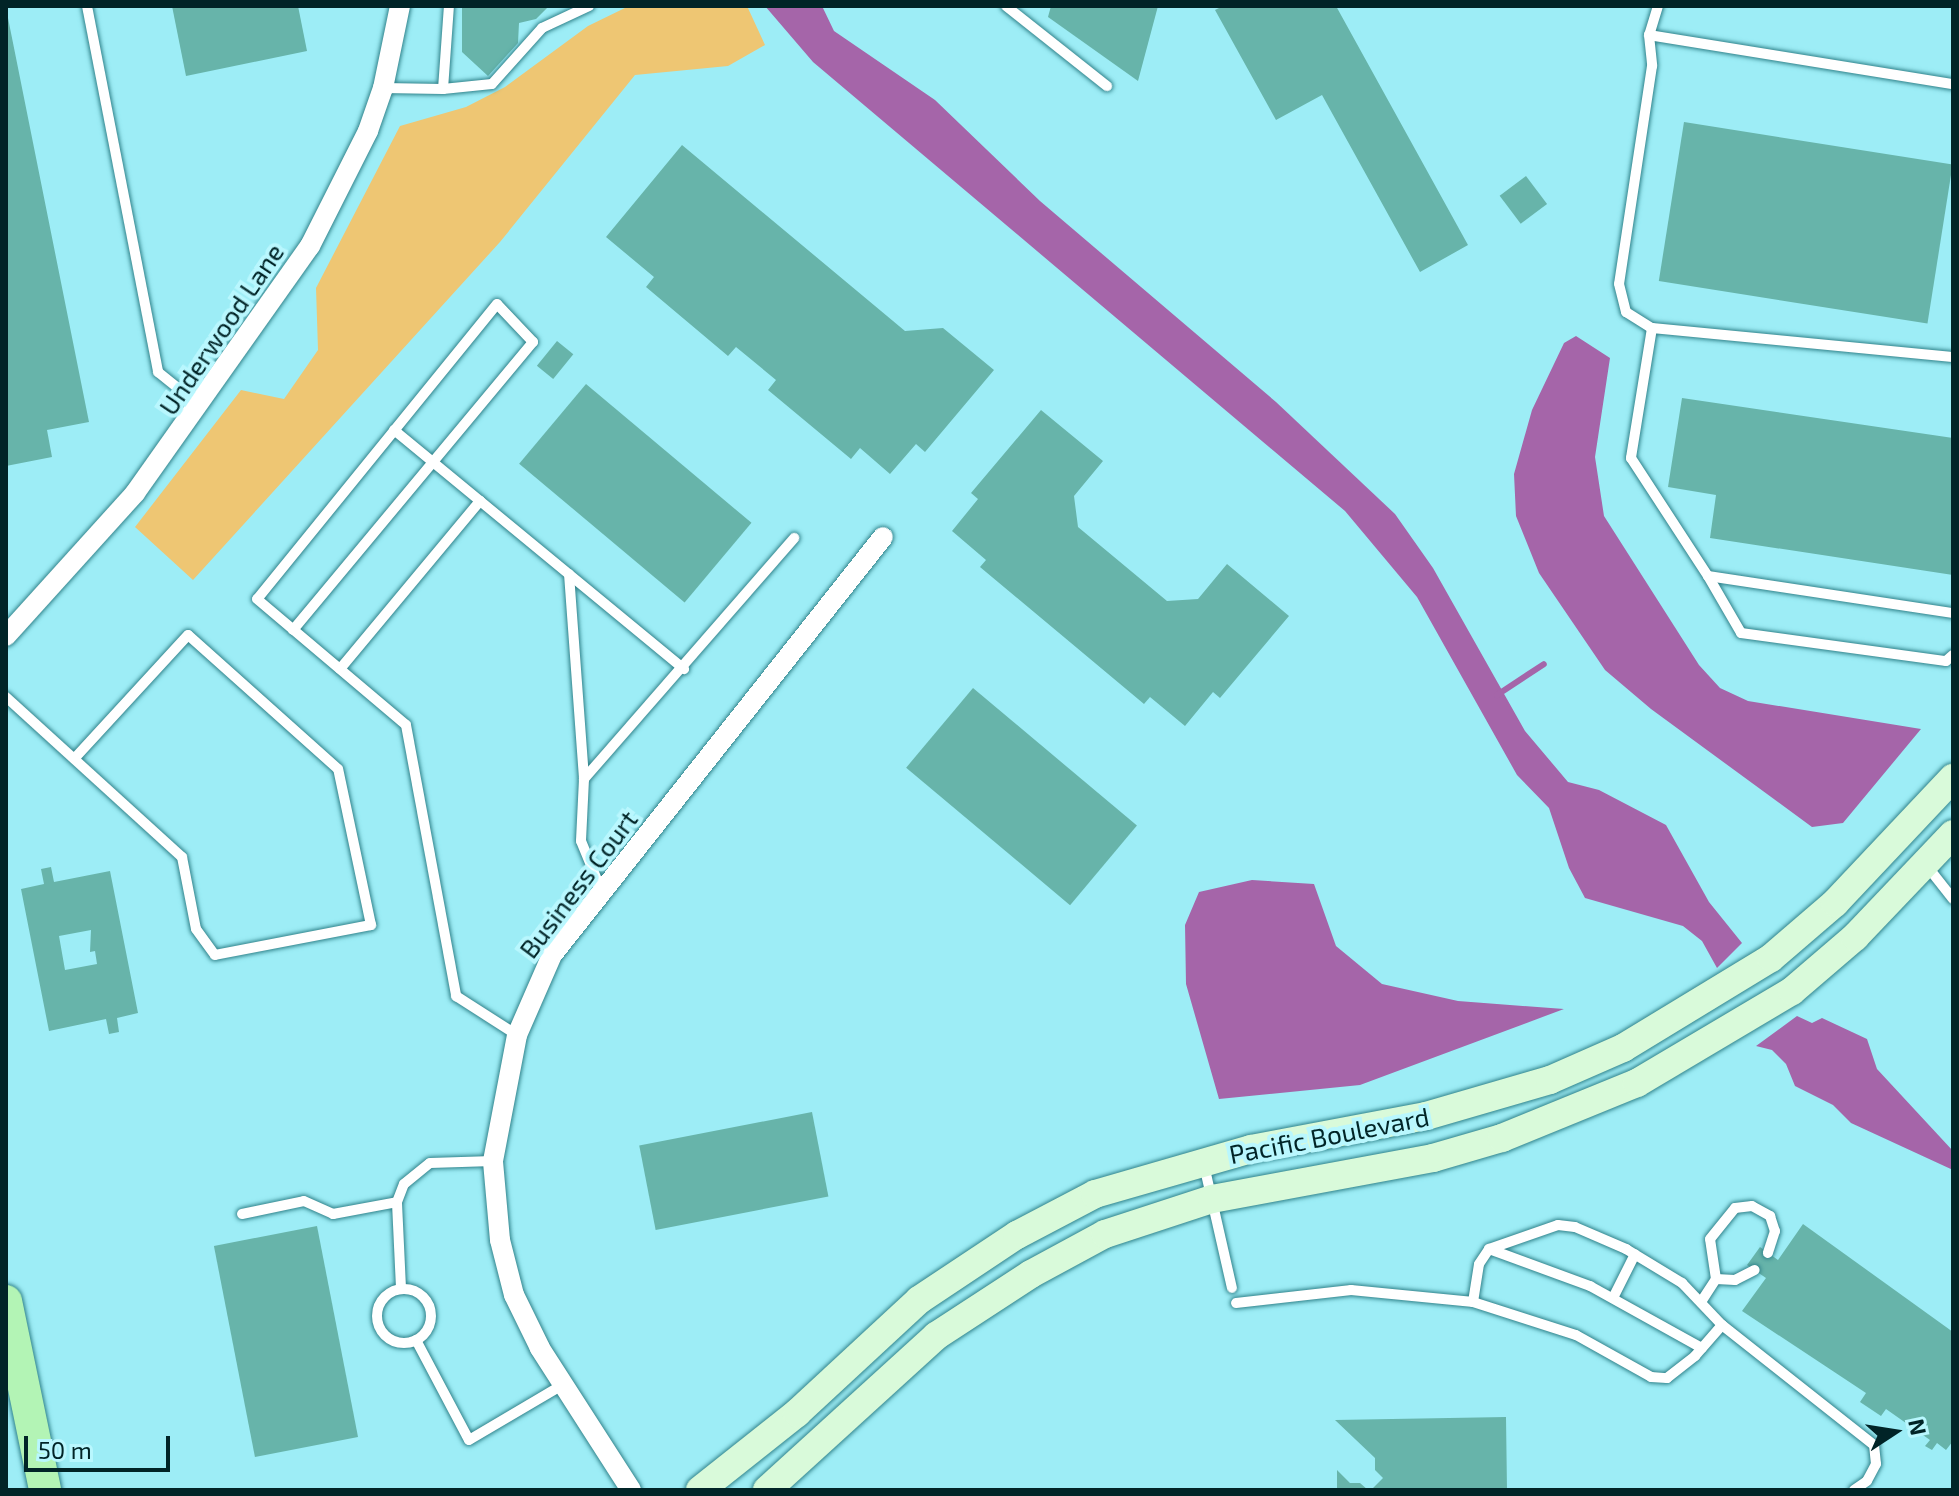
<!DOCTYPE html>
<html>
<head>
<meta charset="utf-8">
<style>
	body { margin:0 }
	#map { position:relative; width:1959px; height:1496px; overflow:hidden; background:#9dedf6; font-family:"Exo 2",sans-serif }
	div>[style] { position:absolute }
	.green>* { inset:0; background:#eec673 }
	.water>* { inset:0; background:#a565a9 }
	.stream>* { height:6px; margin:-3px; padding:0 3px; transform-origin:3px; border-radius:3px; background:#a565a9 }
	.building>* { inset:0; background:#67b4aa; transform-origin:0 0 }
	.roads { filter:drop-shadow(0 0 2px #31838b) drop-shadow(0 0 2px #31838b) }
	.service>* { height:10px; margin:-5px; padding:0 5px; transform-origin:5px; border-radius:5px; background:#fff }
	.service>.ring { margin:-5px; padding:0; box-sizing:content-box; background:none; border:10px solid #fff; border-radius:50% }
	.minor>* { height:20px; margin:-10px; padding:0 10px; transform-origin:10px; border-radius:10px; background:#fff }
	.secondary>* { height:28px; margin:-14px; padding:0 14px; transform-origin:14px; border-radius:14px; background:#d9fada }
	.primary>* { height:32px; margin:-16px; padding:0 16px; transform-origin:16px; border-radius:16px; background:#b3f4b5 }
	span { translate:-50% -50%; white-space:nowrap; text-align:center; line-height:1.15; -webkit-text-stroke:8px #b9f7fe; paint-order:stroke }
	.street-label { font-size:26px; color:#012427 }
	.frame { position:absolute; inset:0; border:8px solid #012427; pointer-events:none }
	.north { position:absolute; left:1855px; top:1392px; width:80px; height:80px; -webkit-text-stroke:6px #b9f7fe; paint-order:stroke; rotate:78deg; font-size:22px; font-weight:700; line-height:32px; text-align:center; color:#012427 }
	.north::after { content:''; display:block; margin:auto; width:28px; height:36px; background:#012427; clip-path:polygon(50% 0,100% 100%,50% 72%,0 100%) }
	.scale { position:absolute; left:24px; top:1436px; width:146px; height:36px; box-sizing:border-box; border:4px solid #012427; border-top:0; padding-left:10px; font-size:24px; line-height:28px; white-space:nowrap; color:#012427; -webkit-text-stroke:6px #b9f7fe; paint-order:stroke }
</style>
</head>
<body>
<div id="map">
	<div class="green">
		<div style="clip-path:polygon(629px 6px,747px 6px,765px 45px,728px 66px,635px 75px,500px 242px,193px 580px,135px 527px,241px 390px,284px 399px,318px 350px,316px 288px,400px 126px,466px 107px,505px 87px,588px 26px)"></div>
	</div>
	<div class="water">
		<div style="clip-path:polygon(765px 6px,822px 6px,834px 31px,935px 100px,1040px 201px,1276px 402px,1395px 514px,1433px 568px,1525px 731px,1568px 782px,1599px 790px,1666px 825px,1709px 902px,1742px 943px,1717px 968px,1702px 941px,1683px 926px,1585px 898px,1569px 868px,1549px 808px,1517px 775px,1417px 597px,1345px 511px,813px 62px)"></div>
		<div style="clip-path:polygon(1576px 336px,1610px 358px,1595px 457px,1604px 516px,1699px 665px,1720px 688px,1748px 701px,1921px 729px,1843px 823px,1812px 827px,1651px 709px,1605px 670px,1539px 573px,1516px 516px,1514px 474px,1532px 410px,1564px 343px)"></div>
		<div style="clip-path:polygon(1252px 880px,1314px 884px,1336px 946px,1382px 984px,1458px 1001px,1564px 1009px,1360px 1085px,1219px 1099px,1186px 984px,1185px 925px,1199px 892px)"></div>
		<div style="clip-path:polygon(1797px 1016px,1812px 1023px,1822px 1018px,1867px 1039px,1877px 1069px,1953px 1151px,1953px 1170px,1851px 1123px,1833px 1105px,1795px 1086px,1786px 1064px,1772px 1050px,1756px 1046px)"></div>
	</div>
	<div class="stream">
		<div style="left:1497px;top:695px;width:56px;rotate:-33.4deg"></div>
	</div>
	<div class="building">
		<div style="clip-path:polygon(172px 6px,298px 6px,307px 51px,186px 76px)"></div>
		<div style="clip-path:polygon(462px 6px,549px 6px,536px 19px,519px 23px,518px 43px,488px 76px,462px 52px)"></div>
		<div style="clip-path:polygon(1051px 6px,1158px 6px,1138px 81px,1048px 17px)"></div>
		<div style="clip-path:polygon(1223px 6px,1336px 6px,1468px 245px,1420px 272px,1322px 95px,1276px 120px,1215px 10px)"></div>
		<div style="clip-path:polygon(6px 8px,89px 422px,47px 430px,52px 457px,6px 466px)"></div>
		<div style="left:1684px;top:122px;width:272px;height:161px;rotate:9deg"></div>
		<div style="clip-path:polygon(682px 145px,905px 331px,943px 328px,994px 370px,925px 452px,916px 444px,890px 474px,860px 448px,851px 459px,768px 390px,776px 380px,736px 347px,728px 356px,646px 287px,654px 277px,606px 237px)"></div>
		<div style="left:1526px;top:176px;width:35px;height:33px;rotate:53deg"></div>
		<div style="left:557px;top:341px;width:21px;height:32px;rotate:39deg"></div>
		<div style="left:586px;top:384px;width:216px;height:104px;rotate:40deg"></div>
		<div style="clip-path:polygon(1682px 398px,1953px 438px,1953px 575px,1710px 538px,1716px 495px,1668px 487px)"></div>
		<div style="clip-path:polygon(1041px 410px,1103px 461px,1074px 496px,1078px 527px,1167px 601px,1198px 599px,1227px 564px,1289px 616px,1220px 698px,1213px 692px,1185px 726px,1150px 697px,1144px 704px,980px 567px,986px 560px,952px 531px,978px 499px,971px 493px)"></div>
		<div style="left:973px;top:688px;width:214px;height:104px;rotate:40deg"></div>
		<div style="clip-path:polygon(evenodd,51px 867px,54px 882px,110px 871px,138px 1013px,117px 1018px,119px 1032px,109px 1034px,106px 1019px,49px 1031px,21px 889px,44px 884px,41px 869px,51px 867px,91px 930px,90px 952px,95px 951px,97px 964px,65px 970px,59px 936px,91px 930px)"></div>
		<div style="left:812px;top:1112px;width:86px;height:176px;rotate:79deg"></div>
		<div style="clip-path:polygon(1803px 1224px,1953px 1332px,1953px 1441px,1946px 1450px,1937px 1443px,1932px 1450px,1925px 1446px,1930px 1440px,1886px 1409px,1881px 1416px,1860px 1402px,1866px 1393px,1742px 1311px,1766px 1278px,1747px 1265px,1760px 1247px,1778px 1260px)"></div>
		<div style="left:317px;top:1226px;width:215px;height:105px;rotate:79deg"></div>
		<div style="clip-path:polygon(1506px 1417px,1507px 1490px,1371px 1490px,1383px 1478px,1375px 1470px,1375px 1458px,1335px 1420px)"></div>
		<div style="clip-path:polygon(1337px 1470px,1350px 1483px,1360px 1483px,1368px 1490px,1337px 1490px)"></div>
	</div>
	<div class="roads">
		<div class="service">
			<div style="left:87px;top:6px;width:373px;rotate:79deg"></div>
			<div style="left:158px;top:372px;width:53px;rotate:38.8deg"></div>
			<div style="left:1006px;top:6px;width:129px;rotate:38.4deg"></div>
			<div style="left:1658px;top:6px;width:30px;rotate:107deg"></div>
			<div style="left:1649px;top:35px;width:31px;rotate:84deg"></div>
			<div style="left:1652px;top:66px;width:220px;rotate:98.6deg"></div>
			<div style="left:1619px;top:284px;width:29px;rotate:76deg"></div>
			<div style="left:1626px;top:312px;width:31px;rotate:32deg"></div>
			<div style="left:1652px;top:328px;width:302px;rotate:5.5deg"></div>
			<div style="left:1649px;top:35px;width:308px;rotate:9.2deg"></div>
			<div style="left:383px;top:88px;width:60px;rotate:1deg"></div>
			<div style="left:443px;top:89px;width:83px;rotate:-85.9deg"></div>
			<div style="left:443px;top:89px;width:49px;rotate:-5.8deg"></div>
			<div style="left:492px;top:84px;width:75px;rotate:-48.2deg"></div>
			<div style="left:542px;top:28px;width:52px;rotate:-25.1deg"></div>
			<div style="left:1652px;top:328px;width:132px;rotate:99.2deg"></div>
			<div style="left:1631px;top:458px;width:141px;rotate:56.9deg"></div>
			<div style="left:1708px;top:576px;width:248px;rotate:8.6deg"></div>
			<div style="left:394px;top:430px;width:376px;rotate:39.5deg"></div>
			<div style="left:569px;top:574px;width:206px;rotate:85.8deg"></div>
			<div style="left:584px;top:779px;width:62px;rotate:92.8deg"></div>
			<div style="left:581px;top:841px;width:55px;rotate:67.6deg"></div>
			<div style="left:1708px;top:576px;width:66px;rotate:59.9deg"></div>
			<div style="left:1741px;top:633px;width:207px;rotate:7.8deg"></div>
			<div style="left:1946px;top:661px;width:9px;rotate:-41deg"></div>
			<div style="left:293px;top:630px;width:375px;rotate:-50.2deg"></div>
			<div style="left:533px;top:342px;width:52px;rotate:-133.5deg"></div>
			<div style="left:497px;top:304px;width:380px;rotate:129.1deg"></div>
			<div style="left:257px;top:599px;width:195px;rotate:40.2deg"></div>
			<div style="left:406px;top:725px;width:276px;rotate:79.5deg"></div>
			<div style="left:456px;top:996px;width:72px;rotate:32.6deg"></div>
			<div style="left:340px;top:669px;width:219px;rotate:-50.2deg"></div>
			<div style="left:6px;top:697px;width:238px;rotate:42.3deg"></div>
			<div style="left:182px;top:857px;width:73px;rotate:79deg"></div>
			<div style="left:196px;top:929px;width:32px;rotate:54deg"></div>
			<div style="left:215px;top:955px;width:159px;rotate:-10.9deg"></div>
			<div style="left:371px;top:925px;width:159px;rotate:-101.9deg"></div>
			<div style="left:338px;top:769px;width:201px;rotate:-138.2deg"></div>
			<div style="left:188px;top:635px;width:168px;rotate:132.6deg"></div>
			<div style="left:584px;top:779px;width:320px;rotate:-48.9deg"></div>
			<div style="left:1927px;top:866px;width:42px;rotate:51.8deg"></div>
			<div style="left:1204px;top:1165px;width:126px;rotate:77.2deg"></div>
			<div style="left:242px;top:1214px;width:63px;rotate:-11.8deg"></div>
			<div style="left:304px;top:1201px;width:32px;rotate:24deg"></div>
			<div style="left:333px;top:1214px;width:65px;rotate:-10.6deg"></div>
			<div style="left:1489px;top:1249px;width:108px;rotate:20.1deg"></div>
			<div style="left:1590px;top:1286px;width:128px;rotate:29deg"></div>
			<div style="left:1716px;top:1279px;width:19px;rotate:3deg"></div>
			<div style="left:1735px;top:1280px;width:22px;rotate:-27deg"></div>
			<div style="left:401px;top:1288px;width:86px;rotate:-92.7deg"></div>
			<div style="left:397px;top:1202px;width:19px;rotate:-69deg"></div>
			<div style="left:404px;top:1184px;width:33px;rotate:-39deg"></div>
			<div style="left:430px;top:1163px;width:63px;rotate:-1.8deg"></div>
			<div class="ring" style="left:377px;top:1289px;width:44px;height:44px"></div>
			<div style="left:1613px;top:1298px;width:49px;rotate:-63.4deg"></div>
			<div style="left:1473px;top:1302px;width:108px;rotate:17.8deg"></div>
			<div style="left:1576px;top:1335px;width:86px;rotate:29.2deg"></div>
			<div style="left:1651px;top:1377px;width:16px;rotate:4deg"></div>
			<div style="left:1667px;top:1378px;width:36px;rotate:-38deg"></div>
			<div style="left:1695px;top:1356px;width:41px;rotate:-48.9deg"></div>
			<div style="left:1701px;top:1302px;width:27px;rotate:-57deg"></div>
			<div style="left:1716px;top:1279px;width:40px;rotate:-98.5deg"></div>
			<div style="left:1710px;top:1239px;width:40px;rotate:-51deg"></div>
			<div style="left:1735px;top:1208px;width:17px;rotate:-7deg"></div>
			<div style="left:1752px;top:1206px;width:21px;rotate:29deg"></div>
			<div style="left:1770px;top:1216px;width:16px;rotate:72deg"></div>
			<div style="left:1775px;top:1231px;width:23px;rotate:108deg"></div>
			<div style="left:1236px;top:1303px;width:116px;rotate:-6.4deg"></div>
			<div style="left:1351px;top:1290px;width:123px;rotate:5.6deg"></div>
			<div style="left:1473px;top:1302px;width:38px;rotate:-81deg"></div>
			<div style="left:1479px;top:1264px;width:18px;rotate:-56deg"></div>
			<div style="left:1489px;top:1249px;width:73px;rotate:-19.2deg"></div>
			<div style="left:1558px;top:1225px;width:17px;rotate:7deg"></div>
			<div style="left:1575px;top:1227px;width:56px;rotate:23.3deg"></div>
			<div style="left:1626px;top:1249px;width:66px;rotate:31.3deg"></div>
			<div style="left:1682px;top:1283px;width:58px;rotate:46.4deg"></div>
			<div style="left:1722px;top:1325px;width:194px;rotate:38.3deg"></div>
			<div style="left:1874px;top:1445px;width:19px;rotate:84deg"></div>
			<div style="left:1876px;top:1464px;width:19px;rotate:118deg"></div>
			<div style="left:1867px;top:1481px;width:16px;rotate:145deg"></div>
			<div style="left:416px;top:1340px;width:113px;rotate:62.1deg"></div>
			<div style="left:469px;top:1440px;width:110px;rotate:-30.5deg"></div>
		</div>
		<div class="minor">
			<div style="left:6px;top:636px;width:193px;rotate:-47.9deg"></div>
			<div style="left:135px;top:493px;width:303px;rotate:-54.7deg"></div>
			<div style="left:310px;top:246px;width:129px;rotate:-63.2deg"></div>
			<div style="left:368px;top:131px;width:46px;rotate:-70.8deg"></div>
			<div style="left:383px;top:88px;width:84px;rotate:-78.3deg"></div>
			<div style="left:631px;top:1490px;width:169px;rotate:-122.7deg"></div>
			<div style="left:540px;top:1348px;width:59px;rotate:-116.1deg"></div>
			<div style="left:514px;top:1295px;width:57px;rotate:-104.3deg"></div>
			<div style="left:500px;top:1240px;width:79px;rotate:-95.1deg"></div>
			<div style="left:493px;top:1161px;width:128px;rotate:-79.2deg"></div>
			<div style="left:517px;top:1035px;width:87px;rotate:-66.4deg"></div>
			<div style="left:552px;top:955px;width:533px;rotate:-51.63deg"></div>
		</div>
		<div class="secondary">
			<div style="left:700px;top:1490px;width:124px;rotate:-38.4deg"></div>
			<div style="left:797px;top:1413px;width:166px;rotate:-42.8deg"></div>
			<div style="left:919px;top:1300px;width:118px;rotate:-33.6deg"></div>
			<div style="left:1017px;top:1235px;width:88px;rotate:-27.7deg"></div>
			<div style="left:1095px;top:1194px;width:162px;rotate:-16.1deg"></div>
			<div style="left:1251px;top:1149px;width:178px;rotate:-10.7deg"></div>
			<div style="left:1426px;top:1116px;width:129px;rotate:-16.2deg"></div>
			<div style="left:1550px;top:1080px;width:80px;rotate:-23.7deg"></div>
			<div style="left:1623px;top:1048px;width:173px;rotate:-31.3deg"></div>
			<div style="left:1771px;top:958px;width:84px;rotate:-40.7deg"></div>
			<div style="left:1835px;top:903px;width:172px;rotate:-46.7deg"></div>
			<div style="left:767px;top:1490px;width:229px;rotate:-42.3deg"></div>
			<div style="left:936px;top:1336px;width:113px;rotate:-33.1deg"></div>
			<div style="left:1031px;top:1274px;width:84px;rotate:-28.4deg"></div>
			<div style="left:1105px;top:1234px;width:113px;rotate:-18.1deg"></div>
			<div style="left:1212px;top:1199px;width:225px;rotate:-10.5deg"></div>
			<div style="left:1433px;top:1158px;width:72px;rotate:-16.2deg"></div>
			<div style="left:1502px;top:1138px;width:146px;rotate:-22.2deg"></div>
			<div style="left:1637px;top:1083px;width:180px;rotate:-30.7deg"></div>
			<div style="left:1792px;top:991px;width:83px;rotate:-40.6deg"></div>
			<div style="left:1855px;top:937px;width:142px;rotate:-46.4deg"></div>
		</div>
		<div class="primary">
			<div style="left:6px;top:1301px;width:193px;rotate:78.3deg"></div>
		</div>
	</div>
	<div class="street-label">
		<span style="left:221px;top:329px;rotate:-56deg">Underwood Lane</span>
		<span style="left:578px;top:884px;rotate:-53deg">Business Court</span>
		<span style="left:1329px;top:1135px;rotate:-11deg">Pacific Boulevard</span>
	</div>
	<div class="frame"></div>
	<div class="north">N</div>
	<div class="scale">50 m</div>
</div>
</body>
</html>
